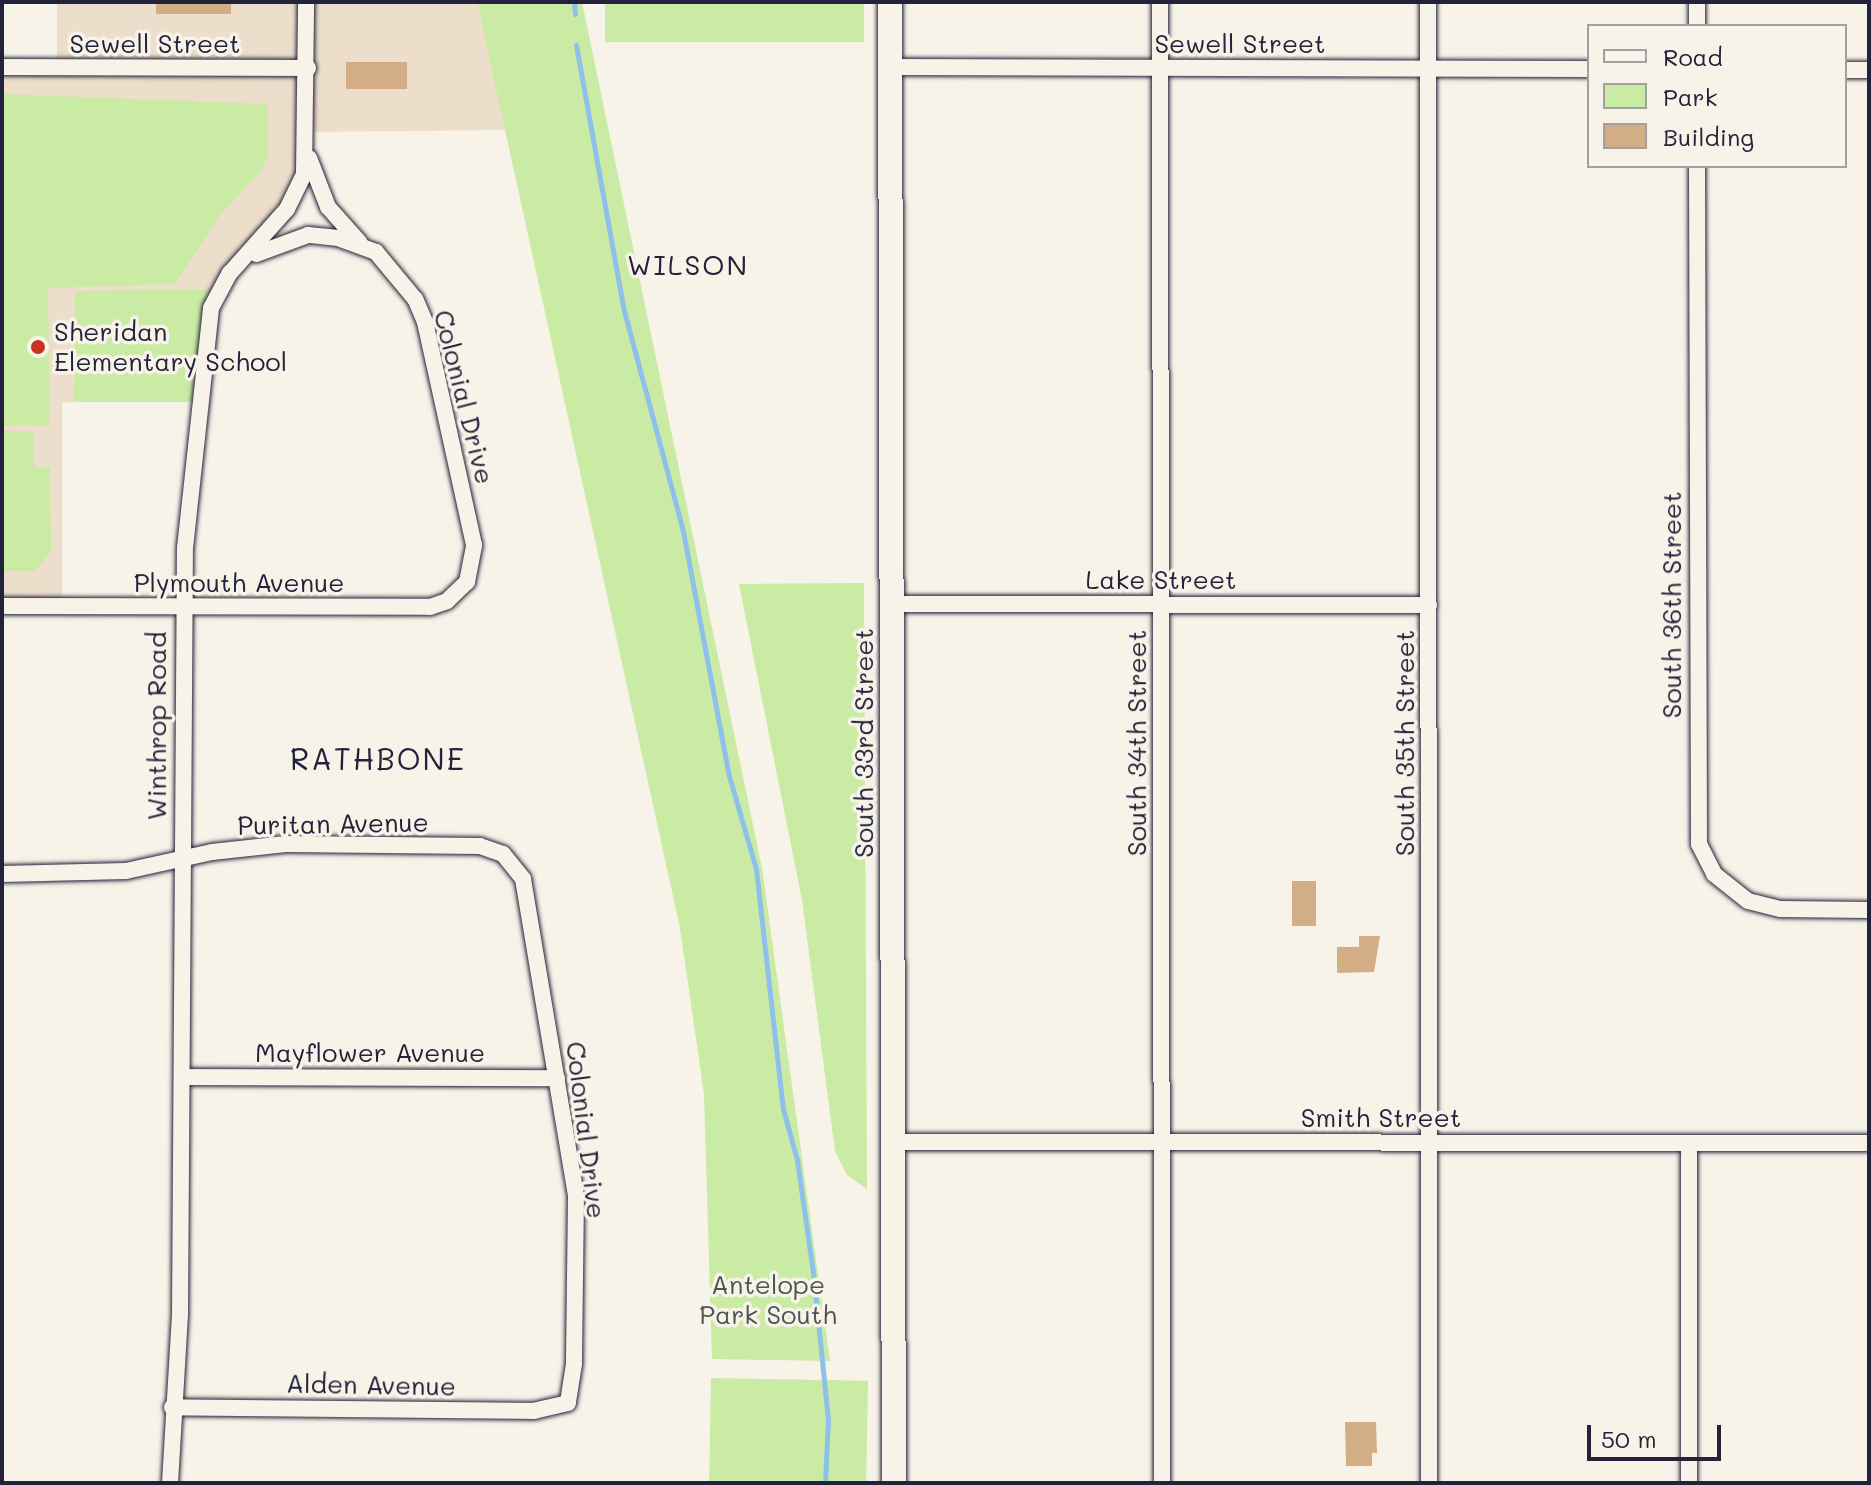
<!DOCTYPE html>
<html>
<head>
<meta charset="utf-8">
<style>
	body { margin:0 }
	#map { position:relative; width:1871px; height:1485px; overflow:hidden; background:#f7f3e8; font-family:Mali,sans-serif }
	div>[style] { position:absolute }
	.built>* { inset:0; background:#ecdeca }
	.green>* { inset:0; background:#caeba4; transform-origin:0 0 }
	.stream>* { height:5px; margin:-2.5px; padding:0 2.5px; transform-origin:2.5px; border-radius:2.5px; background:#8dc1ea }
	.building>* { inset:0; background:#d3ae85; transform-origin:0 0 }
	.roads { filter:drop-shadow(0 0 2px #22223b) drop-shadow(0 0 2px #22223b) }
	.minor>* { height:16px; margin:-8px; padding:0 8px; transform-origin:8px; border-radius:8px; background:#f7f3e8 }
	.secondary>* { height:24px; margin:-12px; padding:0 12px; transform-origin:12px; border-radius:12px; background:#f7f3e8 }
	.dots>* { width:22px; height:22px; translate:-50% -50%; box-sizing:border-box; border:4px solid #f7f3e8; border-radius:50% }
	span { translate:-50% -50%; white-space:nowrap; text-align:center; line-height:1.15; -webkit-text-stroke:7px #f7f3e8; paint-order:stroke }
	.street-label { font-size:26px; color:#22223b }
	.poi-label { font-size:26px; color:#22223b }
	.left { translate:0 -50%; text-align:left }
	.park-label { font-size:26px; color:#4c5455 }
	.neighbourhood-label { font-size:28px; color:#22223b; letter-spacing:2px }
	.quarter-label { font-size:30px; color:#22223b; letter-spacing:2px }
	.frame { position:absolute; inset:0; border:4px solid #22223b; pointer-events:none }
	.legend { position:absolute; left:1587px; top:24px; width:260px; height:144px; box-sizing:border-box; background:#f7f3e8; border:2px solid #a29fa3; margin:0; padding:10px 14px; list-style:none; font-size:24px; color:#22223b }
	.legend li { display:flex; align-items:center; gap:16px; height:40px }
	.legend b { width:40px; border:2px solid #a29fa3 }
	.scale { position:absolute; left:1587px; top:1425px; width:134px; height:36px; box-sizing:border-box; border:4px solid #22223b; border-top:0; padding-left:10px; font-size:24px; line-height:28px; white-space:nowrap; color:#22223b; -webkit-text-stroke:6px #f7f3e8; paint-order:stroke }
</style>
</head>
<body>
<div id="map">
	<div class="built">
		<div style="clip-path:polygon(57px 2px,477px 2px,506px 130px,308px 132px,304px 174px,219px 289px,75px 292px,74px 402px,62px 403px,62px 606px,2px 606px,2px 67px,57px 67px)"></div>
	</div>
	<div class="green">
		<div style="clip-path:polygon(477px 2px,582px 2px,762px 868px,830px 1361px,712px 1359px,704px 1094px,680px 928px)"></div>
		<div style="left:605px;top:2px;width:259px;height:40px"></div>
		<div style="clip-path:polygon(2px 94px,268px 104px,268px 155px,260px 172px,219px 216px,175px 284px,48px 288px,50px 425px,2px 426px)"></div>
		<div style="clip-path:polygon(219px 289px,199px 402px,74px 402px,75px 291px)"></div>
		<div style="clip-path:polygon(2px 431px,34px 431px,34px 467px,50px 468px,51px 552px,35px 571px,2px 571px)"></div>
		<div style="clip-path:polygon(864px 583px,867px 1189px,847px 1175px,835px 1151px,802px 900px,739px 584px)"></div>
		<div style="left:711px;top:1378px;width:157px;height:105px;rotate:1deg"></div>
	</div>
	<div class="stream">
		<div style="left:574px;top:2px;width:12px;rotate:85deg"></div>
		<div style="left:576px;top:45px;width:266px;rotate:79.8deg"></div>
		<div style="left:623px;top:307px;width:232px;rotate:75deg"></div>
		<div style="left:683px;top:531px;width:249px;rotate:79.4deg"></div>
		<div style="left:729px;top:776px;width:97px;rotate:73.8deg"></div>
		<div style="left:756px;top:869px;width:242px;rotate:83.6deg"></div>
		<div style="left:783px;top:1109px;width:53px;rotate:74.6deg"></div>
		<div style="left:797px;top:1160px;width:113px;rotate:81.9deg"></div>
		<div style="left:813px;top:1272px;width:148px;rotate:84.2deg"></div>
		<div style="left:828px;top:1419px;width:64px;rotate:92.7deg"></div>
	</div>
	<div class="building">
		<div style="left:156px;top:2px;width:75px;height:12px"></div>
		<div style="left:346px;top:62px;width:61px;height:27px"></div>
		<div style="left:1292px;top:881px;width:24px;height:45px"></div>
		<div style="clip-path:polygon(1359px 936px,1380px 936px,1374px 972px,1337px 973px,1337px 947px,1359px 947px)"></div>
		<div style="clip-path:polygon(1345px 1422px,1376px 1422px,1377px 1453px,1372px 1453px,1372px 1466px,1346px 1466px)"></div>
	</div>
	<div class="roads">
		<div class="minor">
			<div style="left:1160px;top:2px;width:1481px;rotate:89.92deg"></div>
			<div style="left:1428px;top:2px;width:1481px;rotate:89.96deg"></div>
			<div style="left:1697px;top:2px;width:24px;rotate:90deg"></div>
			<div style="left:2px;top:67px;width:306px;rotate:0.2deg"></div>
			<div style="left:890px;top:67px;width:699px;rotate:0.16deg"></div>
			<div style="left:1845px;top:70px;width:24px"></div>
			<div style="left:309px;top:158px;width:53px;rotate:68.8deg"></div>
			<div style="left:328px;top:207px;width:48px;rotate:48.4deg"></div>
			<div style="left:1697px;top:166px;width:678px;rotate:89.83deg"></div>
			<div style="left:1699px;top:844px;width:34px;rotate:63deg"></div>
			<div style="left:1714px;top:874px;width:43px;rotate:38.5deg"></div>
			<div style="left:1748px;top:901px;width:33px;rotate:14deg"></div>
			<div style="left:1780px;top:909px;width:89px;rotate:0.6deg"></div>
			<div style="left:892px;top:604px;width:537px;rotate:0.11deg"></div>
			<div style="left:2px;top:606px;width:428px;rotate:0.1deg"></div>
			<div style="left:430px;top:607px;width:18px;rotate:-19deg"></div>
			<div style="left:447px;top:601px;width:28px;rotate:-44deg"></div>
			<div style="left:467px;top:582px;width:38px;rotate:-79deg"></div>
			<div style="left:474px;top:545px;width:228px;rotate:-102.4deg"></div>
			<div style="left:425px;top:322px;width:25px;rotate:-113deg"></div>
			<div style="left:415px;top:299px;width:61px;rotate:-129.7deg"></div>
			<div style="left:376px;top:252px;width:40px;rotate:-159.8deg"></div>
			<div style="left:338px;top:238px;width:30px;rotate:-174deg"></div>
			<div style="left:308px;top:235px;width:55px;rotate:159.9deg"></div>
			<div style="left:2px;top:874px;width:124px;rotate:-1.4deg"></div>
			<div style="left:126px;top:871px;width:88px;rotate:-12.5deg"></div>
			<div style="left:212px;top:852px;width:74px;rotate:-6.2deg"></div>
			<div style="left:286px;top:844px;width:194px;rotate:0.6deg"></div>
			<div style="left:480px;top:846px;width:24px;rotate:19deg"></div>
			<div style="left:503px;top:854px;width:32px;rotate:51deg"></div>
			<div style="left:523px;top:879px;width:321px;rotate:80.5deg"></div>
			<div style="left:576px;top:1196px;width:168px;rotate:90.7deg"></div>
			<div style="left:574px;top:1364px;width:39px;rotate:99deg"></div>
			<div style="left:568px;top:1403px;width:35px;rotate:167deg"></div>
			<div style="left:534px;top:1411px;width:362px;rotate:-179.4deg"></div>
			<div style="left:182px;top:1077px;width:375px;rotate:0.2deg"></div>
			<div style="left:893px;top:1142px;width:976px;rotate:0.06deg"></div>
			<div style="left:170px;top:1483px;width:168px;rotate:-86.6deg"></div>
			<div style="left:180px;top:1315px;width:767px;rotate:-89.63deg"></div>
			<div style="left:185px;top:548px;width:241px;rotate:-83.8deg"></div>
			<div style="left:211px;top:308px;width:40px;rotate:-62deg"></div>
			<div style="left:230px;top:273px;width:86px;rotate:-48.3deg"></div>
			<div style="left:287px;top:209px;width:39px;rotate:-64deg"></div>
			<div style="left:304px;top:174px;width:172px;rotate:-89.3deg"></div>
			<div style="left:1689px;top:1483px;width:340px;rotate:-90deg"></div>
		</div>
		<div class="secondary">
			<div style="left:890px;top:2px;width:1481px;rotate:89.85deg"></div>
		</div>
	</div>
	<div class="dots">
		<div style="left:38px;top:347px;background:#c8321e"></div>
	</div>
	<div class="street-label">
		<span style="left:155px;top:44px">Sewell Street</span>
		<span style="left:1240px;top:44px">Sewell Street</span>
		<span style="left:464px;top:397px;rotate:76deg">Colonial Drive</span>
		<span style="left:1161px;top:580px">Lake Street</span>
		<span style="left:239px;top:583px">Plymouth Avenue</span>
		<span style="left:1672px;top:605px;rotate:-90deg">South 36th Street</span>
		<span style="left:157px;top:726px;rotate:-90deg">Winthrop Road</span>
		<span style="left:864px;top:743px;rotate:-90deg">South 33rd Street</span>
		<span style="left:1137px;top:743px;rotate:-90deg">South 34th Street</span>
		<span style="left:1405px;top:743px;rotate:-90deg">South 35th Street</span>
		<span style="left:333px;top:824px;rotate:-1deg">Puritan Avenue</span>
		<span style="left:370px;top:1053px">Mayflower Avenue</span>
		<span style="left:1381px;top:1118px">Smith Street</span>
		<span style="left:586px;top:1130px;rotate:83deg">Colonial Drive</span>
		<span style="left:371px;top:1385px;rotate:1deg">Alden Avenue</span>
	</div>
	<div class="poi-label">
		<span class="left" style="left:54px;top:347px">Sheridan<br>Elementary School</span>
	</div>
	<div class="park-label">
		<span style="left:768px;top:1300px">Antelope<br>Park South</span>
	</div>
	<div class="neighbourhood-label">
		<span style="left:688px;top:264px">WILSON</span>
	</div>
	<div class="quarter-label">
		<span style="left:378px;top:758px">RATHBONE</span>
	</div>
	<div class="frame"></div>
	<ul class="legend">
	<li><b style="height:10px;background:#f7f3e8"></b>Road</li>
	<li><b style="height:22px;background:#caeba4"></b>Park</li>
	<li><b style="height:22px;background:#d3ae85"></b>Building</li>
	</ul>
	<div class="scale">50 m</div>
</div>
</body>
</html>
